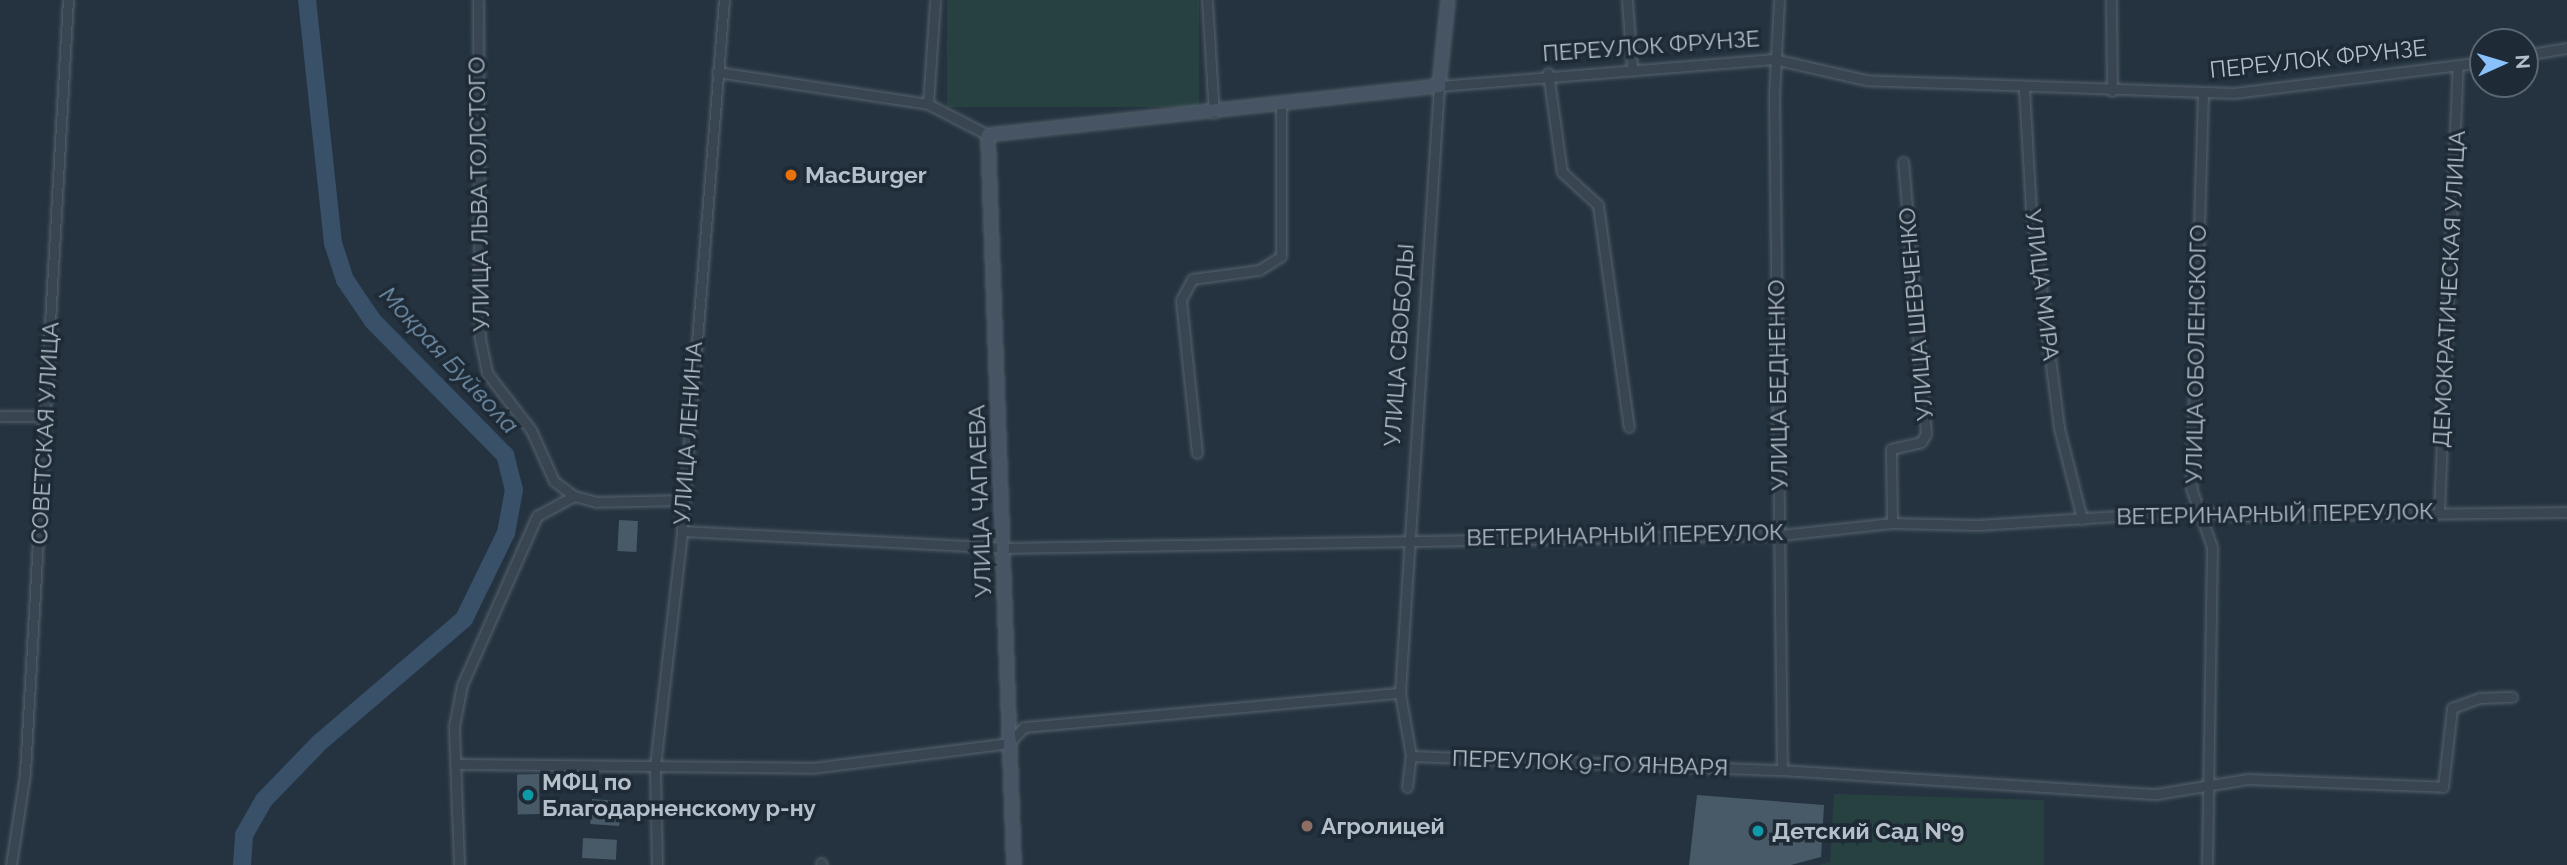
<!DOCTYPE html>
<html>
<head>
<meta charset="utf-8">
<style>
	body { margin:0 }
	#map { position:relative; width:2567px; height:865px; overflow:hidden; background:#253340; font-family:Raleway,sans-serif }
	div>[style] { position:absolute }
	.green>* { inset:0; background:#274141; transform-origin:0 0 }
	.river>* { height:18px; margin:-9px; padding:0 9px; transform-origin:9px; border-radius:9px; background:#385068 }
	.building>* { inset:0; background:#485967; transform-origin:0 0 }
	.roads { filter:drop-shadow(0 0 2px #57636e) drop-shadow(0 0 2px #57636e) }
	.minor>* { height:9px; margin:-4.5px; padding:0 4.5px; transform-origin:4.5px; border-radius:4.5px; background:#394550 }
	.secondary>* { height:12px; margin:-6px; padding:0 6px; transform-origin:6px; border-radius:6px; background:#475463 }
	.dots>* { width:19px; height:19px; translate:-50% -50%; box-sizing:border-box; border:4px solid #1e2a35; border-radius:50% }
	span { translate:-50% -50%; white-space:nowrap; text-align:center; line-height:1.15; -webkit-text-stroke:7px #1e2a35; paint-order:stroke }
	.street-label { font-size:23px; color:#b5c0cb }
	.poi-label { font-size:23px; color:#b5c0cb; font-weight:700 }
	.left { translate:0 -50%; text-align:left }
	.water-label { font-size:24px; color:#7593ae; font-style:italic }
	.north { position:absolute; left:2469px; top:28px; width:70px; height:70px; box-sizing:border-box; background:#1e2a35; border:2px solid #5a6671; border-radius:50%; rotate:86deg; font-size:19px; font-weight:700; line-height:28px; text-align:center; color:#b5c0cb }
	.north::after { content:''; display:block; margin:auto; width:24px; height:32px; background:#8ac0fb; clip-path:polygon(50% 0,100% 100%,50% 72%,0 100%) }
</style>
</head>
<body>
<div id="map">
	<div class="green">
		<div style="left:947px;top:0;width:252px;height:107px"></div>
		<div style="clip-path:polygon(1834px 794px,2044px 800px,2044px 865px,1818px 865px,1830px 862px)"></div>
	</div>
	<div class="river">
		<div style="left:242px;top:865px;width:30px;rotate:-86deg"></div>
		<div style="left:244px;top:835px;width:40px;rotate:-60.3deg"></div>
		<div style="left:264px;top:800px;width:79px;rotate:-46deg"></div>
		<div style="left:319px;top:743px;width:191px;rotate:-40.5deg"></div>
		<div style="left:464px;top:619px;width:96px;rotate:-64deg"></div>
		<div style="left:506px;top:533px;width:44px;rotate:-79.5deg"></div>
		<div style="left:514px;top:490px;width:36px;rotate:-104deg"></div>
		<div style="left:505px;top:455px;width:188px;rotate:-134.6deg"></div>
		<div style="left:373px;top:321px;width:50px;rotate:-124.3deg"></div>
		<div style="left:345px;top:280px;width:39px;rotate:-108deg"></div>
		<div style="left:333px;top:243px;width:244px;rotate:-96.1deg"></div>
	</div>
	<div class="building">
		<div style="left:619px;top:520px;width:19px;height:31px;rotate:3deg"></div>
		<div style="left:539px;top:774px;width:40px;height:22px;rotate:89deg"></div>
		<div style="clip-path:polygon(1697px 795px,1824px 805px,1821px 857px,1791px 865px,1689px 865px)"></div>
		<div style="left:592px;top:799px;width:29px;height:25px;rotate:4deg"></div>
		<div style="left:583px;top:838px;width:34px;height:20px;rotate:3deg"></div>
	</div>
	<div class="roads">
		<div class="minor">
			<div style="left:478px;top:0;width:339px;rotate:89.7deg"></div>
			<div style="left:480px;top:339px;width:35px;rotate:78deg"></div>
			<div style="left:487px;top:373px;width:72px;rotate:52.3deg"></div>
			<div style="left:531px;top:430px;width:56px;rotate:65.7deg"></div>
			<div style="left:554px;top:481px;width:25px;rotate:37deg"></div>
			<div style="left:574px;top:496px;width:23px;rotate:15deg"></div>
			<div style="left:596px;top:502px;width:85px;rotate:-1.3deg"></div>
			<div style="left:1207px;top:0;width:113px;rotate:86.5deg"></div>
			<div style="left:1627px;top:0;width:68px;rotate:85.8deg"></div>
			<div style="left:1779px;top:0;width:95px;rotate:93deg"></div>
			<div style="left:1774px;top:95px;width:675px;rotate:89.32deg"></div>
			<div style="left:2111px;top:0;width:91px;rotate:89.4deg"></div>
			<div style="left:2525px;top:55px;width:43px;rotate:-9.5deg"></div>
			<div style="left:2483px;top:62px;width:251px;rotate:172.9deg"></div>
			<div style="left:2234px;top:93px;width:368px;rotate:-178deg"></div>
			<div style="left:1866px;top:80px;width:94px;rotate:-167.1deg"></div>
			<div style="left:1774px;top:59px;width:336px;rotate:175.4deg"></div>
			<div style="left:1439px;top:86px;width:608px;rotate:93.68deg"></div>
			<div style="left:1400px;top:693px;width:64px;rotate:80.1deg"></div>
			<div style="left:1411px;top:756px;width:371px;rotate:2.2deg"></div>
			<div style="left:1782px;top:770px;width:375px;rotate:3.7deg"></div>
			<div style="left:2156px;top:794px;width:93px;rotate:-9.3deg"></div>
			<div style="left:2248px;top:779px;width:195px;rotate:2.3deg"></div>
			<div style="left:2443px;top:787px;width:80px;rotate:-83.5deg"></div>
			<div style="left:2452px;top:708px;width:29px;rotate:-20deg"></div>
			<div style="left:2479px;top:698px;width:33px;rotate:-2deg"></div>
			<div style="left:717px;top:72px;width:213px;rotate:8.6deg"></div>
			<div style="left:928px;top:104px;width:68px;rotate:27.3deg"></div>
			<div style="left:1548px;top:73px;width:100px;rotate:82deg"></div>
			<div style="left:1562px;top:172px;width:49px;rotate:42.5deg"></div>
			<div style="left:1598px;top:205px;width:224px;rotate:82.1deg"></div>
			<div style="left:2024px;top:89px;width:120px;rotate:86.7deg"></div>
			<div style="left:2031px;top:209px;width:221px;rotate:82.7deg"></div>
			<div style="left:2059px;top:428px;width:94px;rotate:75.8deg"></div>
			<div style="left:2203px;top:92px;width:396px;rotate:91.7deg"></div>
			<div style="left:2191px;top:488px;width:63px;rotate:70.4deg"></div>
			<div style="left:2212px;top:547px;width:318px;rotate:90.9deg"></div>
			<div style="left:928px;top:104px;width:104px;rotate:-86.1deg"></div>
			<div style="left:0;top:416px;width:46px"></div>
			<div style="left:1197px;top:453px;width:154px;rotate:-96deg"></div>
			<div style="left:1181px;top:300px;width:24px;rotate:-62deg"></div>
			<div style="left:1192px;top:279px;width:68px;rotate:-7.7deg"></div>
			<div style="left:1259px;top:270px;width:26px;rotate:-32deg"></div>
			<div style="left:1281px;top:256px;width:149px;rotate:-90deg"></div>
			<div style="left:2439px;top:511px;width:445px;rotate:-87.6deg"></div>
			<div style="left:1892px;top:523px;width:74px;rotate:-90.8deg"></div>
			<div style="left:1891px;top:449px;width:31px;rotate:-13deg"></div>
			<div style="left:1921px;top:442px;width:9px;rotate:-58deg"></div>
			<div style="left:1926px;top:434px;width:273px;rotate:-94.8deg"></div>
			<div style="left:682px;top:531px;width:320px;rotate:3deg"></div>
			<div style="left:1002px;top:548px;width:779px;rotate:-0.96deg"></div>
			<div style="left:1781px;top:535px;width:112px;rotate:-6.2deg"></div>
			<div style="left:1892px;top:523px;width:86px;rotate:1.3deg"></div>
			<div style="left:1978px;top:525px;width:218px;rotate:-3.7deg"></div>
			<div style="left:2196px;top:511px;width:43px;rotate:6.6deg"></div>
			<div style="left:2239px;top:516px;width:328px;rotate:-0.7deg"></div>
			<div style="left:457px;top:764px;width:355px;rotate:0.6deg"></div>
			<div style="left:812px;top:768px;width:199px;rotate:-7.2deg"></div>
			<div style="left:1009px;top:743px;width:22px;rotate:-47deg"></div>
			<div style="left:1024px;top:727px;width:378px;rotate:-5.2deg"></div>
			<div style="left:1407px;top:787px;width:31px;rotate:-83deg"></div>
			<div style="left:821px;top:863px;width:2px;rotate:63deg"></div>
			<div style="left:11px;top:865px;width:93px;rotate:-81.3deg"></div>
			<div style="left:25px;top:773px;width:774px;rotate:-86.82deg"></div>
			<div style="left:459px;top:865px;width:139px;rotate:-92.1deg"></div>
			<div style="left:454px;top:726px;width:42px;rotate:-79deg"></div>
			<div style="left:462px;top:685px;width:185px;rotate:-66.1deg"></div>
			<div style="left:537px;top:516px;width:42px;rotate:-28.4deg"></div>
			<div style="left:657px;top:865px;width:99px;rotate:-91.2deg"></div>
			<div style="left:655px;top:766px;width:237px;rotate:-83.4deg"></div>
			<div style="left:682px;top:531px;width:533px;rotate:-85.48deg"></div>
		</div>
		<div class="secondary">
			<div style="left:1014px;top:865px;width:730px;rotate:-92.04deg"></div>
			<div style="left:988px;top:135px;width:454px;rotate:-6.2deg"></div>
			<div style="left:1439px;top:86px;width:86px;rotate:-84deg"></div>
		</div>
	</div>
	<div class="dots">
		<div style="left:791px;top:175px;background:#e8710a"></div>
		<div style="left:528px;top:795px;background:#0f9aa8"></div>
		<div style="left:1307px;top:826px;background:#8d6e63"></div>
		<div style="left:1758px;top:831px;background:#0f9aa8"></div>
	</div>
	<div class="street-label">
		<span style="left:1651px;top:46px;rotate:-4deg">ПЕРЕУЛОК ФРУНЗЕ</span>
		<span style="left:2318px;top:59px;rotate:-6deg">ПЕРЕУЛОК ФРУНЗЕ</span>
		<span style="left:479px;top:194px;rotate:-91deg">УЛИЦА ЛЬВА ТОЛСТОГО</span>
		<span style="left:2042px;top:285px;rotate:83deg">УЛИЦА МИРА</span>
		<span style="left:2449px;top:289px;rotate:-87deg">ДЕМОКРАТИЧЕСКАЯ УЛИЦА</span>
		<span style="left:1916px;top:314px;rotate:-95deg">УЛИЦА ШЕВЧЕНКО</span>
		<span style="left:1399px;top:345px;rotate:-86deg">УЛИЦА СВОБОДЫ</span>
		<span style="left:2196px;top:354px;rotate:-89deg">УЛИЦА ОБОЛЕНСКОГО</span>
		<span style="left:1778px;top:385px;rotate:-91deg">УЛИЦА БЕДНЕНКО</span>
		<span style="left:45px;top:433px;rotate:-87deg">СОВЕТСКАЯ УЛИЦА</span>
		<span style="left:688px;top:433px;rotate:-86deg">УЛИЦА ЛЕНИНА</span>
		<span style="left:980px;top:501px;rotate:-92deg">УЛИЦА ЧАПАЕВА</span>
		<span style="left:2275px;top:514px;rotate:-1deg">ВЕТЕРИНАРНЫЙ ПЕРЕУЛОК</span>
		<span style="left:1625px;top:535px;rotate:-1deg">ВЕТЕРИНАРНЫЙ ПЕРЕУЛОК</span>
		<span style="left:1590px;top:763px;rotate:2deg">ПЕРЕУЛОК 9-ГО ЯНВАРЯ</span>
	</div>
	<div class="poi-label">
		<span class="left" style="left:805px;top:175px">MacBurger</span>
		<span class="left" style="left:542px;top:795px">МФЦ по<br>Благодарненскому р-ну</span>
		<span class="left" style="left:1321px;top:826px">Агролицей</span>
		<span class="left" style="left:1772px;top:831px">Детский Сад №9</span>
	</div>
	<div class="water-label">
		<span style="left:449px;top:360px;rotate:47deg">Мокрая Буйвола</span>
	</div>
	<div class="north">N</div>
</div>
</body>
</html>
